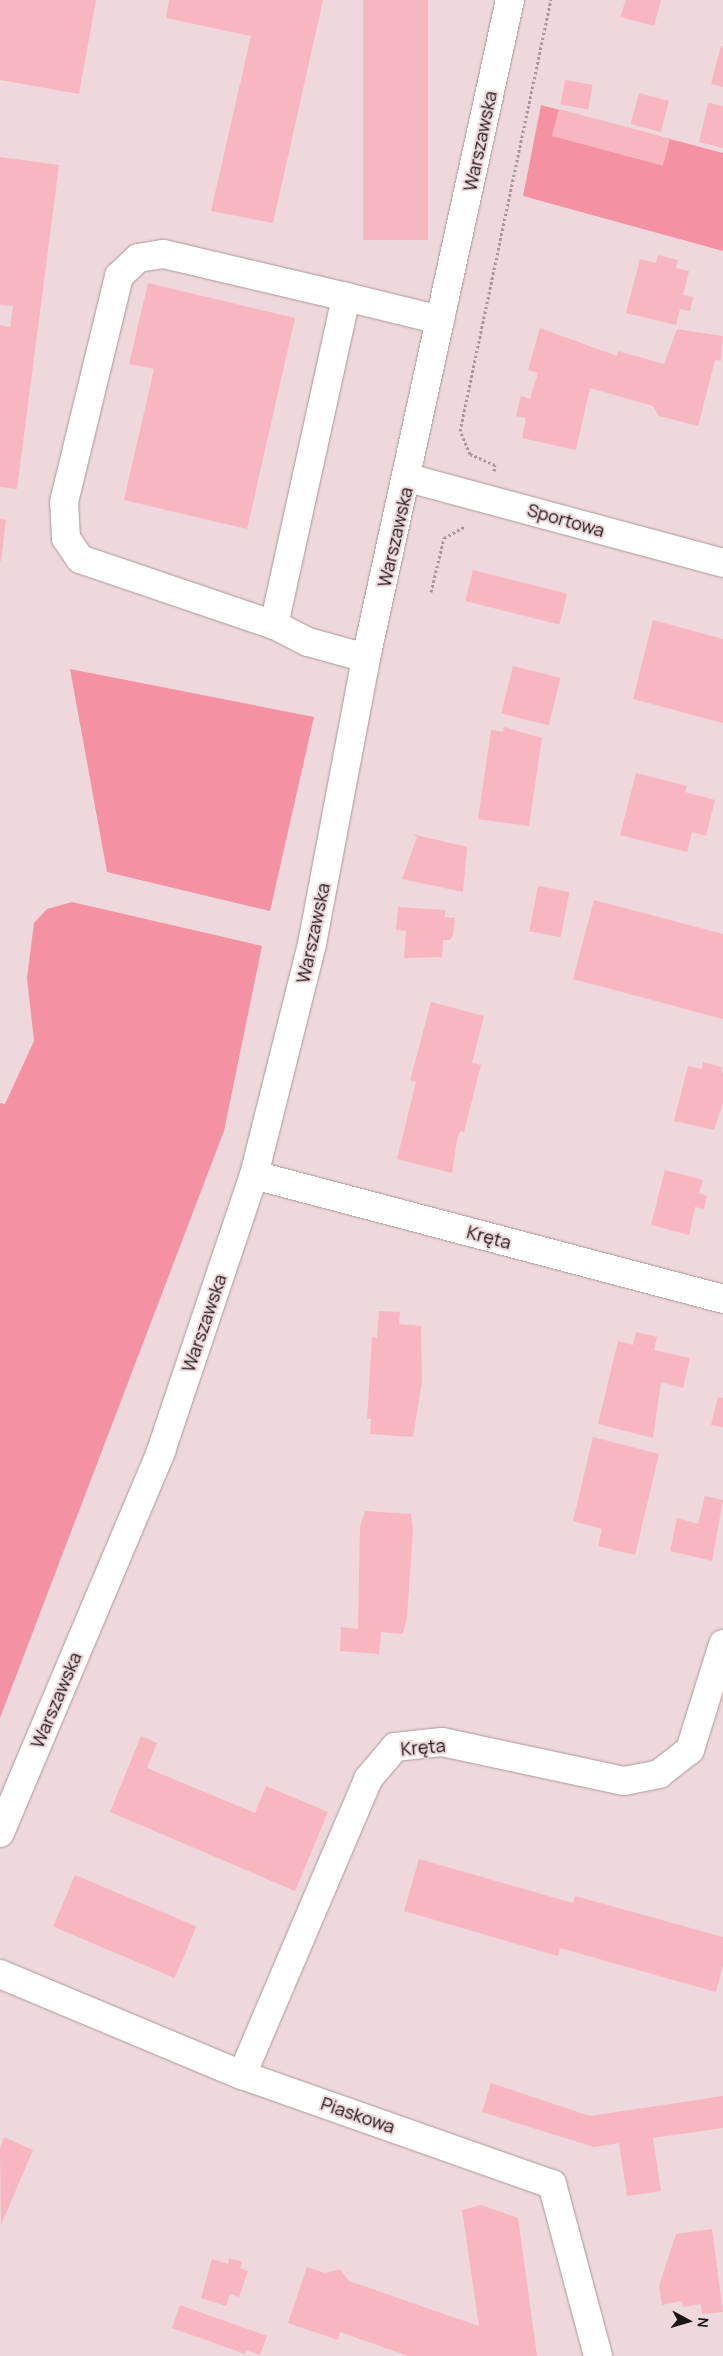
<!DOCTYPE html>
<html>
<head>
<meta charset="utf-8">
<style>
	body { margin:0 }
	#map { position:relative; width:723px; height:2356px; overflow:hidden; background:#eed8db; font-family:Manrope,sans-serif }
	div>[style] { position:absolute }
	.green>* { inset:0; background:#f492a3 }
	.building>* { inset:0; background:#f8b6c0; transform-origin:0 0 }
	.path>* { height:3px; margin-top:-1.5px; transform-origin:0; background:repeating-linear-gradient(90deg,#a89799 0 2.5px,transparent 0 5px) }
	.roads { filter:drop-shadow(0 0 1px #ab979a) drop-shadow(0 0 1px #ab979a) }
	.minor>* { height:28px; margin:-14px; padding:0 14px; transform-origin:14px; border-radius:14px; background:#fff }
	.major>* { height:28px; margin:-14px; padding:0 14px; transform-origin:14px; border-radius:14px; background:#fff }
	span { translate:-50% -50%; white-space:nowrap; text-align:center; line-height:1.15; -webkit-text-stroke:4px #eed8db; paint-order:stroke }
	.street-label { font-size:18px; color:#1b1415 }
	.north { position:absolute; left:663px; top:2296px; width:50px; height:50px; -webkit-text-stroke:4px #eed8db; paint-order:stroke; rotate:96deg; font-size:14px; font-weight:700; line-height:20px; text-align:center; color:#1b1415 }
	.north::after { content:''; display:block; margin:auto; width:18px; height:22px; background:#1b1415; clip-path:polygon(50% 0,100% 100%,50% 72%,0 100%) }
</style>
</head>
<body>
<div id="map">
	<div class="green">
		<div style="clip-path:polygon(541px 105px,723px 153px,723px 251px,523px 196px)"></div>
		<div style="clip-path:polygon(70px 669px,314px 717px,270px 911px,107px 872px)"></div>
		<div style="clip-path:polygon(72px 902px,262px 946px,224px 1131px,0 1718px,0 1103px,5px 1104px,34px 1041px,27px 978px,34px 923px,47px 909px)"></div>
	</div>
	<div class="building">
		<div style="clip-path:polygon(0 0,96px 0,79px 94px,0 80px)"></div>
		<div style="clip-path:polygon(169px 0,323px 0,273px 223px,211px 211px,251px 36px,166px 18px)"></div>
		<div style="left:363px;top:0;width:65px;height:240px"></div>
		<div style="clip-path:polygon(626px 0,661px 0,654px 26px,620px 17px)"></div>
		<div style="clip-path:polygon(721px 46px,723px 46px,723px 87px,711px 84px)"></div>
		<div style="left:565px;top:80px;width:28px;height:25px;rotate:10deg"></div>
		<div style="left:639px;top:93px;width:31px;height:32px;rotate:15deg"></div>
		<div style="clip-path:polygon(708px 103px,723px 106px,723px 148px,699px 142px)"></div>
		<div style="left:559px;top:109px;width:115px;height:28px;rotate:15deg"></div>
		<div style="clip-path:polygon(0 157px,59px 165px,17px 489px,0 487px,0 325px,10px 327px,13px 306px,0 305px)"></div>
		<div style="clip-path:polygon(658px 255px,678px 260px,676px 268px,689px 271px,683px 295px,693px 297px,690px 311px,680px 309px,676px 325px,626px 313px,640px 259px,656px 263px)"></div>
		<div style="clip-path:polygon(148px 283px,295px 318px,247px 529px,124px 500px,154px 369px,129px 364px)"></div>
		<div style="clip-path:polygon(540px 328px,617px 356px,618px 351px,664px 364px,677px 329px,723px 336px,721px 361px,715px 360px,698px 426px,659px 416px,653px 406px,590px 388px,576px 450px,522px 438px,526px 418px,516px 416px,521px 396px,530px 399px,538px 373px,528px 370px)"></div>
		<div style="clip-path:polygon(0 519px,6px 520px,1px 561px,0 561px)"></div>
		<div style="left:473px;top:570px;width:97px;height:32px;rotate:14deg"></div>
		<div style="clip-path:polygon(653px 620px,723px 639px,723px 723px,633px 699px)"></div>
		<div style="left:513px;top:666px;width:49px;height:49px;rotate:14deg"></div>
		<div style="clip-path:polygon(504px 727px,542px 738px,529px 826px,478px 819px,491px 730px,503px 732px)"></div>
		<div style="clip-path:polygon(636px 773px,687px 786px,685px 792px,715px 800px,706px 836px,692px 832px,687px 852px,620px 835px)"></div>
		<div style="clip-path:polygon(412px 834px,467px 847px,463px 892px,402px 879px,417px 837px)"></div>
		<div style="left:538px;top:886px;width:32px;height:46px;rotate:11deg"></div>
		<div style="clip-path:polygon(594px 900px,723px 934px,723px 1019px,573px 979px)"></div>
		<div style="clip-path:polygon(398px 907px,445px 910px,445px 917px,455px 918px,453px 935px,450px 940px,443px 940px,442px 957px,404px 958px,406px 931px,396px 930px)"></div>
		<div style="clip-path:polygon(431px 1002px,484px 1016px,472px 1063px,481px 1065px,464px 1132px,460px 1131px,457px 1140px,452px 1173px,397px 1159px,416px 1082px,410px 1081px)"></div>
		<div style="clip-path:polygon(703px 1062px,721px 1067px,723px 1074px,723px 1103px,714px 1130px,674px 1121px,688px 1066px,702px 1069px)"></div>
		<div style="clip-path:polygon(665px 1170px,703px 1180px,699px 1193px,707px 1196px,704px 1209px,695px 1207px,689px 1235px,651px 1225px)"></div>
		<div style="clip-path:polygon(379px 1311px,400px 1312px,399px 1324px,421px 1326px,422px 1382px,413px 1437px,370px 1434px,371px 1419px,367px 1419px,372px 1337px,377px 1338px)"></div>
		<div style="clip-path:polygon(636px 1332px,657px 1337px,654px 1350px,690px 1358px,683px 1388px,661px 1382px,653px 1438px,598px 1424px,618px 1341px,633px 1345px)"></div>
		<div style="clip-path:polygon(718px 1397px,723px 1398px,723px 1427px,711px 1425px)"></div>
		<div style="clip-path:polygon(593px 1437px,659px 1454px,635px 1555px,598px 1546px,602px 1529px,573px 1521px)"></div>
		<div style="clip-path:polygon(705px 1496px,723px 1500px,712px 1561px,670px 1551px,677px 1518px,698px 1524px)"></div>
		<div style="clip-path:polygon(365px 1511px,411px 1514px,413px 1530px,407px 1617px,403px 1634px,381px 1632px,379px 1654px,340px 1651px,341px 1627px,358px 1629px,360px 1527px)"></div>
		<div style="clip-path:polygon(141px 1736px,157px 1743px,147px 1768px,255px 1813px,266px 1786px,328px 1812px,295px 1891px,110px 1812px)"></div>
		<div style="clip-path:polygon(419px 1859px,573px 1903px,575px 1896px,723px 1937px,723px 1965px,716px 1992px,560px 1948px,558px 1956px,404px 1911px)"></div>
		<div style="left:75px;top:1875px;width:132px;height:56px;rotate:23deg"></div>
		<div style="clip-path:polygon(491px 2083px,590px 2116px,723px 2096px,723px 2128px,653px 2138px,661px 2191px,627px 2196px,619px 2143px,594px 2147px,482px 2112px)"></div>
		<div style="clip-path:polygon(4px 2137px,33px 2150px,1px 2225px,0 2148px)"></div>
		<div style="clip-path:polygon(481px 2205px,518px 2218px,537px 2356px,408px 2356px,340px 2332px,338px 2340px,288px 2323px,307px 2267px,325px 2273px,340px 2269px,349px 2281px,479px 2326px,462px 2210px)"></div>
		<div style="clip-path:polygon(712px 2229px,723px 2312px,702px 2314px,701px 2304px,683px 2307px,682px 2301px,662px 2305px,659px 2286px,676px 2234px)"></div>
		<div style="clip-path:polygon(229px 2258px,242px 2262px,240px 2268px,248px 2271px,239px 2297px,230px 2294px,226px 2306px,201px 2298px,212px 2259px,228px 2264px)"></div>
		<div style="clip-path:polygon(180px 2305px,267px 2336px,260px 2355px,246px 2350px,245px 2354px,172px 2328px)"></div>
	</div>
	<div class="path">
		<div style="left:494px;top:471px;width:6px;rotate:-81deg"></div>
		<div style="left:495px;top:465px;width:27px;rotate:-156deg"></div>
		<div style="left:470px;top:454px;width:25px;rotate:-113deg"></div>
		<div style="left:460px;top:431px;width:441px;rotate:-78.1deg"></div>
		<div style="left:431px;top:592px;width:56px;rotate:-76.5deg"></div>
		<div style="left:444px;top:538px;width:23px;rotate:-29deg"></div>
	</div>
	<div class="roads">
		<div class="minor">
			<div style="left:408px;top:478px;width:326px;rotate:15.1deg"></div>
			<div style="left:274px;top:625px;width:205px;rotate:-161.2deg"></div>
			<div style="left:80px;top:559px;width:25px;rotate:-124deg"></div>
			<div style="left:66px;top:538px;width:36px;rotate:-93deg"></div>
			<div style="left:64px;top:502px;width:233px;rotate:-76.3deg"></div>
			<div style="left:119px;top:276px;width:26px;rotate:-43deg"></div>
			<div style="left:138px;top:258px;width:26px;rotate:-9deg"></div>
			<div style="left:164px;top:254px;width:187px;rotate:13.3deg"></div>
			<div style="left:366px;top:658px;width:60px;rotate:-164.6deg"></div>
			<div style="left:308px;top:642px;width:38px;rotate:-153deg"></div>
			<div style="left:274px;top:625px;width:336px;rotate:-77.6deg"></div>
			<div style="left:346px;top:297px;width:97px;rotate:13.7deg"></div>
			<div style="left:254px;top:1175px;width:485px;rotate:14.8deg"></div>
			<div style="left:0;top:1974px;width:262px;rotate:22.7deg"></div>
			<div style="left:242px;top:2075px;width:329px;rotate:19.4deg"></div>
			<div style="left:552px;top:2184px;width:178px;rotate:75deg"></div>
			<div style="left:242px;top:2075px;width:322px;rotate:-66.9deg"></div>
			<div style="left:368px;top:1779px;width:42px;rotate:-49.8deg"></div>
			<div style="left:395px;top:1747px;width:47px;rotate:-6.1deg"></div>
			<div style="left:442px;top:1742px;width:186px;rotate:12.1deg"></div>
			<div style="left:624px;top:1781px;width:36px;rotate:-11deg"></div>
			<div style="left:659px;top:1774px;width:39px;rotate:-38deg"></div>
			<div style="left:690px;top:1750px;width:111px;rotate:-72.7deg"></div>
		</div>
		<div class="major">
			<div style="left:0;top:1833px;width:415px;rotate:-67.1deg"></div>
			<div style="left:161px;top:1451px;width:291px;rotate:-71.4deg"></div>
			<div style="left:254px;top:1175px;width:238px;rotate:-75.9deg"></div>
			<div style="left:312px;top:944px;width:291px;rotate:-79.3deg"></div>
			<div style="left:366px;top:658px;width:674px;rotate:-77.66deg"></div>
		</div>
	</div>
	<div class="street-label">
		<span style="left:480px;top:141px;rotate:-78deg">Warszawska</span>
		<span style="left:566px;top:520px;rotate:16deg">Sportowa</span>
		<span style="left:395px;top:537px;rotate:-77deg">Warszawska</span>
		<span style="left:313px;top:933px;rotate:-78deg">Warszawska</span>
		<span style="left:489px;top:1237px;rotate:15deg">Kręta</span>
		<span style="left:204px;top:1323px;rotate:-71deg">Warszawska</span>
		<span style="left:56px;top:1700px;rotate:-67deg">Warszawska</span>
		<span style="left:423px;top:1747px;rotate:-5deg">Kręta</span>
		<span style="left:358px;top:2115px;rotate:19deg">Piaskowa</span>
	</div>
	<div class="north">N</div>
</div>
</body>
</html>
